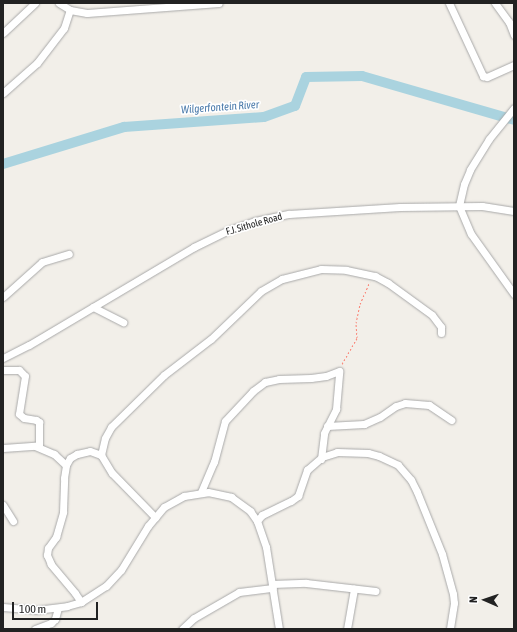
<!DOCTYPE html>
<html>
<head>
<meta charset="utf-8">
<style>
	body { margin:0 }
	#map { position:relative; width:517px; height:632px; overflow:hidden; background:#f2efe9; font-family:"Asap Condensed",sans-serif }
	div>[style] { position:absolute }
	.river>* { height:10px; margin:-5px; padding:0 5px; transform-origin:5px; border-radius:5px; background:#aad3df }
	.path>* { height:1px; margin-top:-0.5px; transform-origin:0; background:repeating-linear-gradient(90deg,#fa8072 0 2px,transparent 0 4px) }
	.roads { filter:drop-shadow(0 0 1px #a9a9a9) drop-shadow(0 0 1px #a9a9a9) }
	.minor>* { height:7px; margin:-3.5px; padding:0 3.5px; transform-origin:3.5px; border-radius:3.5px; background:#fff }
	span { translate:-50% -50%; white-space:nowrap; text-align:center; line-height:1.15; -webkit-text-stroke:3.5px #fff; paint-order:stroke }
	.street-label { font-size:10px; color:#222 }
	.water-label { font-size:11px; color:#4a7aab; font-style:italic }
	.frame { position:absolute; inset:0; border:4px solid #222; pointer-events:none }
	.north { position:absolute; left:465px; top:580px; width:40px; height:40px; -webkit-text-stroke:3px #fff; paint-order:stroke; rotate:272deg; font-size:11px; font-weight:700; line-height:16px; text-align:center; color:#222 }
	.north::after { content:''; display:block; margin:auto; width:14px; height:18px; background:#222; clip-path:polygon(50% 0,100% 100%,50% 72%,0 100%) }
	.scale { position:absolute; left:12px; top:602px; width:86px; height:18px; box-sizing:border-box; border:2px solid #222; border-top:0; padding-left:5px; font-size:12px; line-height:14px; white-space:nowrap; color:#222; -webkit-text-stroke:3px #fff; paint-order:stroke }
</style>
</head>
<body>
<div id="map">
	<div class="river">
		<div style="left:3px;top:164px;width:127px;rotate:-17deg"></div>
		<div style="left:124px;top:127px;width:140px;rotate:-4.1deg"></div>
		<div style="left:264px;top:117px;width:33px;rotate:-20deg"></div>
		<div style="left:295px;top:106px;width:31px;rotate:-69deg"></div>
		<div style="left:306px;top:77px;width:56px;rotate:-1deg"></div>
		<div style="left:362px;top:76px;width:158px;rotate:16.1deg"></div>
	</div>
	<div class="path">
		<div style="left:342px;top:364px;width:30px;rotate:-60deg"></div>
		<div style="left:357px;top:338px;width:15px;rotate:-94deg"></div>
		<div style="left:356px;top:323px;width:19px;rotate:-78deg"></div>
		<div style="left:360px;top:304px;width:24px;rotate:-66deg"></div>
	</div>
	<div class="roads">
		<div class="minor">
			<div style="left:59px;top:3px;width:13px;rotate:32deg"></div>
			<div style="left:70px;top:10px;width:17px;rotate:10deg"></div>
			<div style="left:87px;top:13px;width:132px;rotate:-4.3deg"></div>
			<div style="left:449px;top:3px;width:81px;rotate:65deg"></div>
			<div style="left:483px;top:76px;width:4px;rotate:14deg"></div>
			<div style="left:487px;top:77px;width:30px;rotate:-24deg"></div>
			<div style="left:495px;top:3px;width:24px;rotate:54deg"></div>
			<div style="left:509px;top:22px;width:14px;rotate:69deg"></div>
			<div style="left:3px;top:33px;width:44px;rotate:-43.2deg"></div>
			<div style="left:3px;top:93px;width:45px;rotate:-41.4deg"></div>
			<div style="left:37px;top:63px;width:44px;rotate:-52.4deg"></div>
			<div style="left:64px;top:28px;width:19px;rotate:-72deg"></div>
			<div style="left:514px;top:108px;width:40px;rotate:129deg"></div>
			<div style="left:489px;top:139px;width:36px;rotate:122deg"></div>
			<div style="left:470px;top:170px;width:15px;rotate:113deg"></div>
			<div style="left:464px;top:184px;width:23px;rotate:103deg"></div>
			<div style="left:459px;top:206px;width:30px;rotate:67deg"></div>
			<div style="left:471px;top:234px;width:74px;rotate:54.4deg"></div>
			<div style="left:3px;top:297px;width:52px;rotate:-41.9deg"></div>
			<div style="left:42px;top:262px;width:28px;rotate:-17deg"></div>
			<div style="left:93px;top:307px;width:34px;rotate:27deg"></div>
			<div style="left:3px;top:358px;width:29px;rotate:-27deg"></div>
			<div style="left:29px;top:345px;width:192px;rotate:-30.7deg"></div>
			<div style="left:194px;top:247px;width:39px;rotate:-26deg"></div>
			<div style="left:229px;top:230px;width:28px;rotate:-19deg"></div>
			<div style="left:255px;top:221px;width:35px;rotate:-12deg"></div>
			<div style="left:289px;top:214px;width:111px;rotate:-3.6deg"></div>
			<div style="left:400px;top:207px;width:82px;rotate:-0.7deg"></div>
			<div style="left:482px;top:206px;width:32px;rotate:9deg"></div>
			<div style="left:3px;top:370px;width:16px"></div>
			<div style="left:19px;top:370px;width:8px;rotate:45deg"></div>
			<div style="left:25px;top:376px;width:38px;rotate:99deg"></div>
			<div style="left:19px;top:414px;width:6px;rotate:39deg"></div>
			<div style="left:24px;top:418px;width:12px;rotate:9deg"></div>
			<div style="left:36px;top:420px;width:4px;rotate:34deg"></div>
			<div style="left:39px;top:422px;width:25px;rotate:90deg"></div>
			<div style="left:327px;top:426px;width:37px;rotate:-3deg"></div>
			<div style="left:364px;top:424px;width:17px;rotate:-24deg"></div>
			<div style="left:380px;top:417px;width:19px;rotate:-35deg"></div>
			<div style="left:396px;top:406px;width:9px;rotate:-18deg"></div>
			<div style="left:405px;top:403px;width:24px;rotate:5deg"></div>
			<div style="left:429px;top:405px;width:27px;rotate:34deg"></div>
			<div style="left:3px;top:448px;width:32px;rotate:-4deg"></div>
			<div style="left:35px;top:446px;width:21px;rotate:23deg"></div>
			<div style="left:54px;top:454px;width:16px;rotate:43deg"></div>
			<div style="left:101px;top:455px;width:17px;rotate:-77deg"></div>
			<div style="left:105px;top:438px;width:13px;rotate:-61deg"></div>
			<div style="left:111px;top:427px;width:74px;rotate:-44.5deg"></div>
			<div style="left:164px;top:375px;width:59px;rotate:-37.5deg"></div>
			<div style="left:211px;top:339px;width:69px;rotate:-43.8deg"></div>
			<div style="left:261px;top:291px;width:24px;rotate:-30deg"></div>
			<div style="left:282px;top:279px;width:40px;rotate:-14.4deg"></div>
			<div style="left:321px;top:269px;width:25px;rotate:2deg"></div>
			<div style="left:346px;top:270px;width:30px;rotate:12deg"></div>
			<div style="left:375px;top:276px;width:15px;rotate:28deg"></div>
			<div style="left:388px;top:283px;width:54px;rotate:36deg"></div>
			<div style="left:432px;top:315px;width:15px;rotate:53deg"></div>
			<div style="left:441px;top:327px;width:6px;rotate:90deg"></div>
			<div style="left:321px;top:459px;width:26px;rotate:-83deg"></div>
			<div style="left:324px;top:433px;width:27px;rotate:-63deg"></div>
			<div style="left:336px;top:409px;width:38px;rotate:-85deg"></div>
			<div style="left:201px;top:492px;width:33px;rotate:-67deg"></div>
			<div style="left:214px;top:462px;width:42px;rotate:-75deg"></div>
			<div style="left:225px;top:421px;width:41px;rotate:-47deg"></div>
			<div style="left:253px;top:391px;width:15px;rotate:-37deg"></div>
			<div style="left:265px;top:382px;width:14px;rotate:-12deg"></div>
			<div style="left:279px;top:379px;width:32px;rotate:-2deg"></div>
			<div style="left:311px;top:378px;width:15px;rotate:-8deg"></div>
			<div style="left:326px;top:376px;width:14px;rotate:-21deg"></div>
			<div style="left:3px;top:505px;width:19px;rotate:58deg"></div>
			<div style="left:257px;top:521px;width:8px;rotate:-50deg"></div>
			<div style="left:262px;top:515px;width:32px;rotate:-26deg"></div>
			<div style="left:291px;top:501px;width:9px;rotate:-36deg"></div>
			<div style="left:298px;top:496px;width:28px;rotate:-71deg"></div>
			<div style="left:307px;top:470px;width:20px;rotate:-41deg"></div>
			<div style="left:322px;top:457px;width:16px;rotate:-18deg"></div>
			<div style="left:337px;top:452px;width:31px;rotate:2deg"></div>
			<div style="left:368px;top:453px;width:11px;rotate:15deg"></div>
			<div style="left:379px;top:456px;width:21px;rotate:25deg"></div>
			<div style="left:398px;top:465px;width:20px;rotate:49deg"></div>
			<div style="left:411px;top:480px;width:13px;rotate:63deg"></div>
			<div style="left:417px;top:492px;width:67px;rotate:68deg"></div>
			<div style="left:442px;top:554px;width:41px;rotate:74.6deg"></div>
			<div style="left:453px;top:594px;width:9px;rotate:84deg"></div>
			<div style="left:454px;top:603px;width:26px;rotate:99deg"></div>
			<div style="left:272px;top:584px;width:34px;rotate:-2deg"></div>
			<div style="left:306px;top:583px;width:70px;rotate:6.5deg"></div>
			<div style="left:81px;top:602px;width:11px;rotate:-124deg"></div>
			<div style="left:75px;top:593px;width:38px;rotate:-130deg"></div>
			<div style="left:51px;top:564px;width:10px;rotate:-114deg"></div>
			<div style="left:47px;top:555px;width:7px;rotate:-82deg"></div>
			<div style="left:48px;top:548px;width:14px;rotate:-54deg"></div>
			<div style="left:56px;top:537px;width:26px;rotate:-74deg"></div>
			<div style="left:63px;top:512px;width:34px;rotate:-88deg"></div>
			<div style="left:64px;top:478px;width:13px;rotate:-81deg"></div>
			<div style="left:66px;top:465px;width:8px;rotate:-60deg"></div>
			<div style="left:70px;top:458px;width:8px;rotate:-30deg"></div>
			<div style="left:77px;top:454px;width:13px;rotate:-13deg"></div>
			<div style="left:90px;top:451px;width:12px;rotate:20deg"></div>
			<div style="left:101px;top:455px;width:21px;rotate:59deg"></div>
			<div style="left:112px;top:473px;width:62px;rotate:45.7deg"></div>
			<div style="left:3px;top:607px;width:33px;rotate:5deg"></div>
			<div style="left:36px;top:610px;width:31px;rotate:-7deg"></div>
			<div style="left:67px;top:606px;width:15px;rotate:-16deg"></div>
			<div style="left:81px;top:602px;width:30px;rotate:-33deg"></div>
			<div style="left:106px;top:586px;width:22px;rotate:-47deg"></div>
			<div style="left:121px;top:570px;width:52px;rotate:-58.5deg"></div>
			<div style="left:148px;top:526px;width:25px;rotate:-50deg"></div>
			<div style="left:164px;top:507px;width:23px;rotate:-29deg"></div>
			<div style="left:184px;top:496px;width:24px;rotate:-9deg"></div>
			<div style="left:208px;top:492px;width:24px;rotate:12deg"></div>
			<div style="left:231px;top:497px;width:24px;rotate:36deg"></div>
			<div style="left:250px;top:511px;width:12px;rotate:55deg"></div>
			<div style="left:257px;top:521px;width:28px;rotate:71deg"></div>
			<div style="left:266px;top:547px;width:83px;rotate:81deg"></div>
			<div style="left:35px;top:629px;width:17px;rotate:-21deg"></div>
			<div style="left:51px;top:623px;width:6px;rotate:-45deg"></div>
			<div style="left:55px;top:619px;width:11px;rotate:-75deg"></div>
			<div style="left:182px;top:629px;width:16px;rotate:-43deg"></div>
			<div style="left:194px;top:618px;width:52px;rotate:-30deg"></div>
			<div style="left:239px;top:592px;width:34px;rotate:-7deg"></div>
			<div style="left:347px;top:629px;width:41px;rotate:-80.1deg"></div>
		</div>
	</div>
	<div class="street-label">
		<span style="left:254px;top:224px;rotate:-16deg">F.J. Sithole Road</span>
	</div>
	<div class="water-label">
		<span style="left:220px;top:107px;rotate:-4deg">Wilgerfontein River</span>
	</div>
	<div class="frame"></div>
	<div class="north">N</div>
	<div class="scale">100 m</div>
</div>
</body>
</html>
